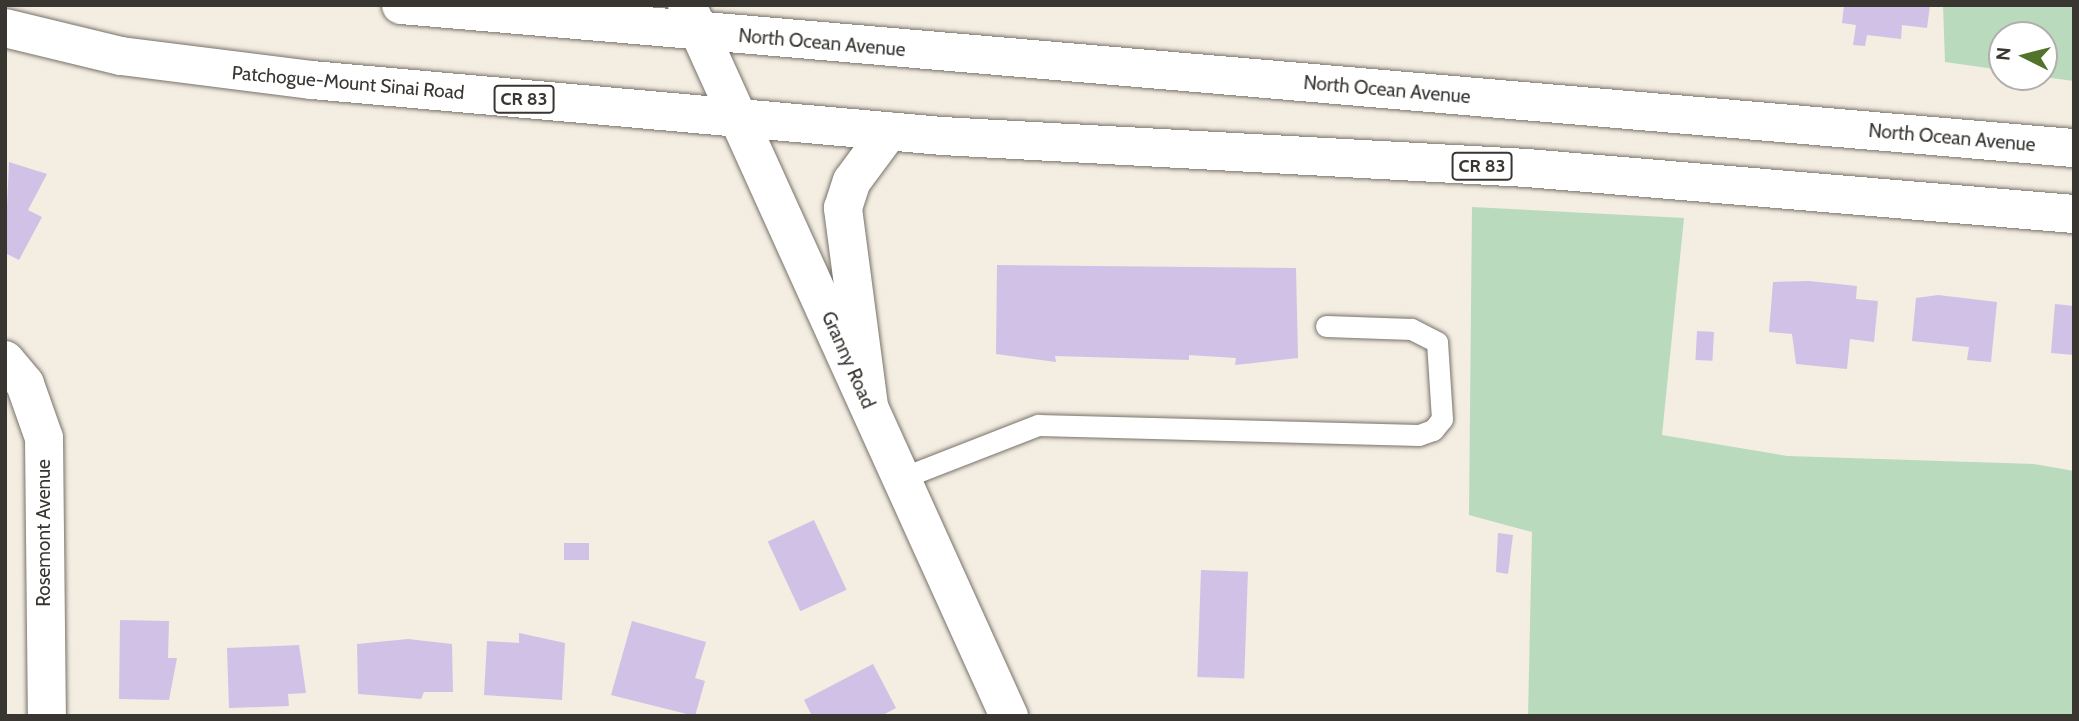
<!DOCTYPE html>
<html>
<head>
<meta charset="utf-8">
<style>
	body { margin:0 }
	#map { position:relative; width:2079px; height:721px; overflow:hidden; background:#f3ede2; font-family:Cabin,sans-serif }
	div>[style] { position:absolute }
	.green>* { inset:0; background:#b9dabc }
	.building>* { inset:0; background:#d1c1e7; transform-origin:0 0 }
	.roads { filter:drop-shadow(0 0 2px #787269) drop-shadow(0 0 2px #787269) }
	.lane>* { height:21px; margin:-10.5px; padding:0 10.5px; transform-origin:10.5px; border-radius:10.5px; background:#fff }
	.street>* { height:38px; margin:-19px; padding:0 19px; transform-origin:19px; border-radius:19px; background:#fff }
	.secondary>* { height:38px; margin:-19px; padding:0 19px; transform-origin:19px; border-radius:19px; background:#fff }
	.highway>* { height:38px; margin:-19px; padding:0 19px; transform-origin:19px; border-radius:19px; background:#fff }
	span { translate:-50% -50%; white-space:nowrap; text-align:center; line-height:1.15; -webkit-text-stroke:7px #fff; paint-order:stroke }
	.shield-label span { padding:2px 5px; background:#fff; border:2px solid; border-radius:5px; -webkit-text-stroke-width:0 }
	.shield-label { font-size:18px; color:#393632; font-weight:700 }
	.street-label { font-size:19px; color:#393632 }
	.frame { position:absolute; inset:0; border:7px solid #393632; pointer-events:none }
	.north { position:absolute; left:1988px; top:21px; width:70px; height:70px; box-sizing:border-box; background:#fff; border:2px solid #b0afad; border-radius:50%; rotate:276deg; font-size:19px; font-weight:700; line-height:28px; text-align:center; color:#393632 }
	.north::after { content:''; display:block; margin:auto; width:24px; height:32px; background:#51732a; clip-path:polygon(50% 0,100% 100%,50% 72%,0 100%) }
</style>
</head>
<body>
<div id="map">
	<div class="green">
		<div style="clip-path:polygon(1943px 5px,2074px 5px,2074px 81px,2044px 77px,2044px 35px,2002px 35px,2002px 70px,1945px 62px)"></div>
		<div style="clip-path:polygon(1472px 207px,1684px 218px,1662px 435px,1787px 456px,2034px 464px,2074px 471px,2074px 715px,1528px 716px,1532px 532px,1469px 515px)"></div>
	</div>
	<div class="building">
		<div style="clip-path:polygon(1844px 5px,1930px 5px,1927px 28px,1902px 25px,1901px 39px,1867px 35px,1865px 46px,1853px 45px,1856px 25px,1842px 23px)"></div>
		<div style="clip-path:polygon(9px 162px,47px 174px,28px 210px,42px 217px,19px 260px,5px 253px)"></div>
		<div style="clip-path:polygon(997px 265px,1296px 268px,1298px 358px,1235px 365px,1236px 358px,1189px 355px,1189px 360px,1055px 356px,1056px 362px,996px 354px)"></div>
		<div style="clip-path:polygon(1809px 281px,1857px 286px,1856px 299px,1878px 301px,1874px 342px,1850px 339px,1847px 369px,1796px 364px,1792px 334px,1769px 332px,1773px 282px)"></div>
		<div style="clip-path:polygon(1938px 295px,1997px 302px,1991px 362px,1967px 360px,1969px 347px,1912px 341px,1916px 298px)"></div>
		<div style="clip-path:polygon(2055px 304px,2074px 306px,2074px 355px,2051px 353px)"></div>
		<div style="left:1697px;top:331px;width:17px;height:29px;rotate:3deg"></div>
		<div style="left:814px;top:520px;width:77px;height:51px;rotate:65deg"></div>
		<div style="clip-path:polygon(1498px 533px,1513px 535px,1508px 574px,1496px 572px)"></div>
		<div style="left:564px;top:543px;width:25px;height:17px"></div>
		<div style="left:1201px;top:570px;width:47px;height:107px;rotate:2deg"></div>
		<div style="clip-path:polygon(120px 620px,169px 621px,168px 658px,177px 658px,169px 700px,119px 699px)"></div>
		<div style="clip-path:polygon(632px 621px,706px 642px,695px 678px,705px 681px,695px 716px,611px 695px)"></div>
		<div style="clip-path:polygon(519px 633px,565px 643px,562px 700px,484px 695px,487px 641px,519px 643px)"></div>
		<div style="clip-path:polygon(408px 639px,452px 644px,453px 692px,424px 692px,421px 699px,358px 694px,357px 644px)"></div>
		<div style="clip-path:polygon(299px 645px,306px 693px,288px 694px,289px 706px,229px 708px,227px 648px)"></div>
		<div style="clip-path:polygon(873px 664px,896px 708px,881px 716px,812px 716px,804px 700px)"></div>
	</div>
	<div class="roads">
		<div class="lane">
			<div style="left:902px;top:478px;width:146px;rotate:-21.3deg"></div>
			<div style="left:1038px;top:425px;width:381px;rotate:1.5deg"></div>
			<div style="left:1419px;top:435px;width:15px;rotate:-20deg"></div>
			<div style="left:1433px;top:430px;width:14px;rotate:-51deg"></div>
			<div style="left:1442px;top:419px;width:77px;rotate:-93.7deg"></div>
			<div style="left:1437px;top:342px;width:29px;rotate:-153deg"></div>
			<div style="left:1411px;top:329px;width:85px;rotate:-178deg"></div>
		</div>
		<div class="street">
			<div style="left:5px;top:360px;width:31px;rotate:50deg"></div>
			<div style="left:25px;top:384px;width:57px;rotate:70.6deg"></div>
			<div style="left:44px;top:438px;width:278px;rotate:89.4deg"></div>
		</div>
		<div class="secondary">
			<div style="left:687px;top:5px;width:781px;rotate:65.64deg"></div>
		</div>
		<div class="highway">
			<div style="left:401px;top:5px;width:1679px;rotate:4.89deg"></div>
			<div style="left:5px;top:28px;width:119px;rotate:13.6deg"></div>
			<div style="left:121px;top:56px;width:193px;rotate:7.2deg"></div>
			<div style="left:312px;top:80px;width:632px;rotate:5.08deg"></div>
			<div style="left:942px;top:136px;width:586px;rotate:3.13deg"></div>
			<div style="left:1527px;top:168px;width:549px;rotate:4.81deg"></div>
			<div style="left:869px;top:406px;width:200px;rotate:-97.5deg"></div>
			<div style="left:843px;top:208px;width:28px;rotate:-72deg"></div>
			<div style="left:852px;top:181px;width:62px;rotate:-53.5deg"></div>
		</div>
	</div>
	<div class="shield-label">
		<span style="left:524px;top:99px">CR 83</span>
		<span style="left:1482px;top:166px">CR 83</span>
	</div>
	<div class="street-label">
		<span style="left:822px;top:43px;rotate:5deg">North Ocean Avenue</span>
		<span style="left:348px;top:83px;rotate:5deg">Patchogue-Mount Sinai Road</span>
		<span style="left:1387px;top:90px;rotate:5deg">North Ocean Avenue</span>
		<span style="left:1952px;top:138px;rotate:5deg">North Ocean Avenue</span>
		<span style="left:848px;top:360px;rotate:66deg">Granny Road</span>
		<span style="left:44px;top:533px;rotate:-90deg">Rosemont Avenue</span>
	</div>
	<div class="frame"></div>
	<div class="north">N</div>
</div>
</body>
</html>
